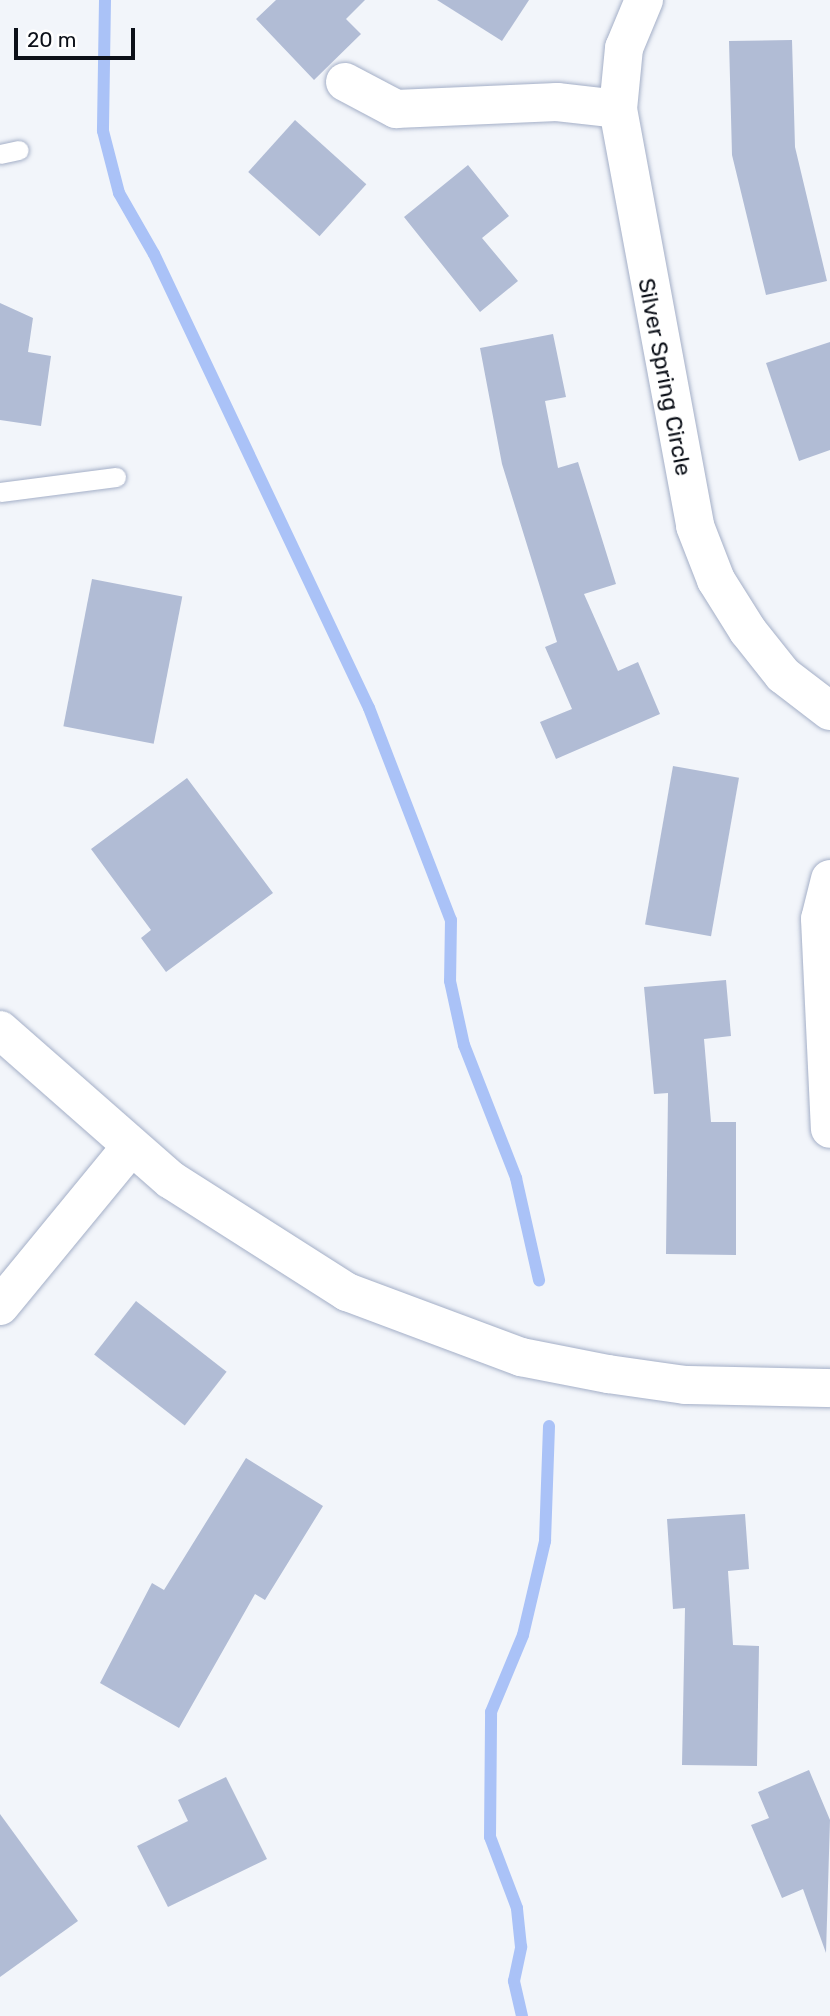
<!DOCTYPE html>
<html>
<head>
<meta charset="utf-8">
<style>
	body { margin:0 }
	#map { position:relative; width:830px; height:2016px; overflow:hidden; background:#f2f5fa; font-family:Rubik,sans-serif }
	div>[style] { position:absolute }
	.stream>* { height:12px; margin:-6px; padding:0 6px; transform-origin:6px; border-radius:6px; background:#aac2f7 }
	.building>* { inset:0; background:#b1bcd5; transform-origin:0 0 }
	.roads { filter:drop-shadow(0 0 2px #a4afc7) drop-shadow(0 0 2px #a4afc7) }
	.lane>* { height:19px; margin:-9.5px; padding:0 9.5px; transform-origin:9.5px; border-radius:9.5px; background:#fff }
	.street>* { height:38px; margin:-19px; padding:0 19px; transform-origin:19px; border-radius:19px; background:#fff }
	.secondary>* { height:38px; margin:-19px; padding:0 19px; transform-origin:19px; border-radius:19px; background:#fff }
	span { translate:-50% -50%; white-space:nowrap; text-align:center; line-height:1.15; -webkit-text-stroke:5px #fff; paint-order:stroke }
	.street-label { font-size:23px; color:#0c1018 }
	.scale { position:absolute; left:14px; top:28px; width:121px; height:32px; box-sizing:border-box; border:4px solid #0c1018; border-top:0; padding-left:9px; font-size:21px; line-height:24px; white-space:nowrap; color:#0c1018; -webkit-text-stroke:5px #fff; paint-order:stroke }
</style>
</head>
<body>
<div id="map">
	<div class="stream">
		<div style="left:105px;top:0;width:131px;rotate:90.9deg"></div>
		<div style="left:103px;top:131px;width:64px;rotate:75.5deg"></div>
		<div style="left:119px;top:193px;width:70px;rotate:60.2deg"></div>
		<div style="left:154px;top:254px;width:502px;rotate:64.66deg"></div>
		<div style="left:369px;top:708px;width:227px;rotate:68.9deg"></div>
		<div style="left:451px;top:920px;width:61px;rotate:90.9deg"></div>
		<div style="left:450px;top:981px;width:66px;rotate:77.7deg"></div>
		<div style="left:464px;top:1045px;width:143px;rotate:68.6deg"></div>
		<div style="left:516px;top:1178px;width:105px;rotate:77.3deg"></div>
		<div style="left:522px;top:2016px;width:36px;rotate:-103deg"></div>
		<div style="left:514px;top:1981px;width:35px;rotate:-78deg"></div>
		<div style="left:521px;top:1947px;width:39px;rotate:-96deg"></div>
		<div style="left:517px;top:1908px;width:76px;rotate:-110.8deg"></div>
		<div style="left:490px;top:1837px;width:125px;rotate:-89.5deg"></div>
		<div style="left:491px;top:1712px;width:83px;rotate:-67.4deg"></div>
		<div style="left:523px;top:1635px;width:97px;rotate:-76.8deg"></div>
		<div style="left:545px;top:1541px;width:115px;rotate:-88deg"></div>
	</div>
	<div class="building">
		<div style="clip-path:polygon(276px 0,365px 0,346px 19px,361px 34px,314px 80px,256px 19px)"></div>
		<div style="clip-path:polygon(437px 0,529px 0,502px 41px)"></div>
		<div style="clip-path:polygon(792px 40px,795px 147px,827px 281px,766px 295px,732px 155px,729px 41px)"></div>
		<div style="left:295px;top:120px;width:96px;height:70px;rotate:42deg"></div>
		<div style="clip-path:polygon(468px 165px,509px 216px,482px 238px,518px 281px,480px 312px,404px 217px)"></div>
		<div style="clip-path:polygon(0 303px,33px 318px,28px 352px,51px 356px,41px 426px,0 420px)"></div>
		<div style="clip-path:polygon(553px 334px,566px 397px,545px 401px,558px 468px,578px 462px,616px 584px,584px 594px,618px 671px,638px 662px,660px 714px,556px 759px,540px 722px,572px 709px,545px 647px,557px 642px,502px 464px,480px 348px)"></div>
		<div style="clip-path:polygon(830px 342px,830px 450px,799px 461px,766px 363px)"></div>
		<div style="left:92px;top:579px;width:92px;height:150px;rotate:11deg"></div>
		<div style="left:673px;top:766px;width:67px;height:161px;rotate:10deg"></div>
		<div style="clip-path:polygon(187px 778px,273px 893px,166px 972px,141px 938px,151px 930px,91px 849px)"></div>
		<div style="clip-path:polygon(726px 980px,731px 1036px,704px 1039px,711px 1122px,736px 1122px,736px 1255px,666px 1254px,668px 1093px,654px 1094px,644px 987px)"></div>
		<div style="left:136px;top:1301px;width:115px;height:68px;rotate:38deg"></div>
		<div style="clip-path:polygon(246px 1458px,323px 1506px,265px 1600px,255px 1594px,179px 1728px,100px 1683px,152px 1583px,164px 1590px)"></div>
		<div style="clip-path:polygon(745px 1514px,749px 1569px,728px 1571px,733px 1645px,759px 1646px,757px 1766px,682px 1765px,685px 1608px,673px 1609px,667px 1519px)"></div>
		<div style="clip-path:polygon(809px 1770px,830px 1820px,826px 1953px,803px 1889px,782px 1898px,751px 1825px,769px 1818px,758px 1792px)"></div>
		<div style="clip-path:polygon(226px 1777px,267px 1859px,168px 1907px,137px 1846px,188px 1821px,178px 1800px)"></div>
		<div style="clip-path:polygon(0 1814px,78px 1921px,0 1977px)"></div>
	</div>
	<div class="roads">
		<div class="lane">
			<div style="left:0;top:154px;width:19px;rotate:-12deg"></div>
			<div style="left:0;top:492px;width:117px;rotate:-7.4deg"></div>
		</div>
		<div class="street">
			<div style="left:644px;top:0;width:52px;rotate:112.6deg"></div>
			<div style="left:624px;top:48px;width:61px;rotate:95.6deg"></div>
			<div style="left:618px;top:109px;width:424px;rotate:79.5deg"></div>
			<div style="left:695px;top:526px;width:58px;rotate:68.7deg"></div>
			<div style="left:716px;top:580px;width:60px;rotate:57.9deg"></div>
			<div style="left:748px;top:631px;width:56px;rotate:51.5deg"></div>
			<div style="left:783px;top:675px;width:59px;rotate:37.5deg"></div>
			<div style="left:345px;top:82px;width:58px;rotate:27.9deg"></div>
			<div style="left:396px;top:109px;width:161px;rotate:-2.5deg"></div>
			<div style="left:557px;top:102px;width:61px;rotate:6.5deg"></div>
			<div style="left:830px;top:879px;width:41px;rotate:104deg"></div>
			<div style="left:820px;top:919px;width:210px;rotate:87.3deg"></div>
		</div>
		<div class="secondary">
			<div style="left:0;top:1030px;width:227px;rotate:41.3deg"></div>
			<div style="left:171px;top:1180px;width:209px;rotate:32.5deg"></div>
			<div style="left:347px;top:1292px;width:186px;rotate:20.5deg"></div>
			<div style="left:521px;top:1357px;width:89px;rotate:11.1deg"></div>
			<div style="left:608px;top:1374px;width:78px;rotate:8.1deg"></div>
			<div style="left:685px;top:1385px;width:145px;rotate:1.2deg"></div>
			<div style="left:0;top:1306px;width:205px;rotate:-50.6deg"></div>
		</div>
	</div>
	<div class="street-label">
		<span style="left:665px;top:377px;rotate:79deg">Silver Spring Circle</span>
	</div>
	<div class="scale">20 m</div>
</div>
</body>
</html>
